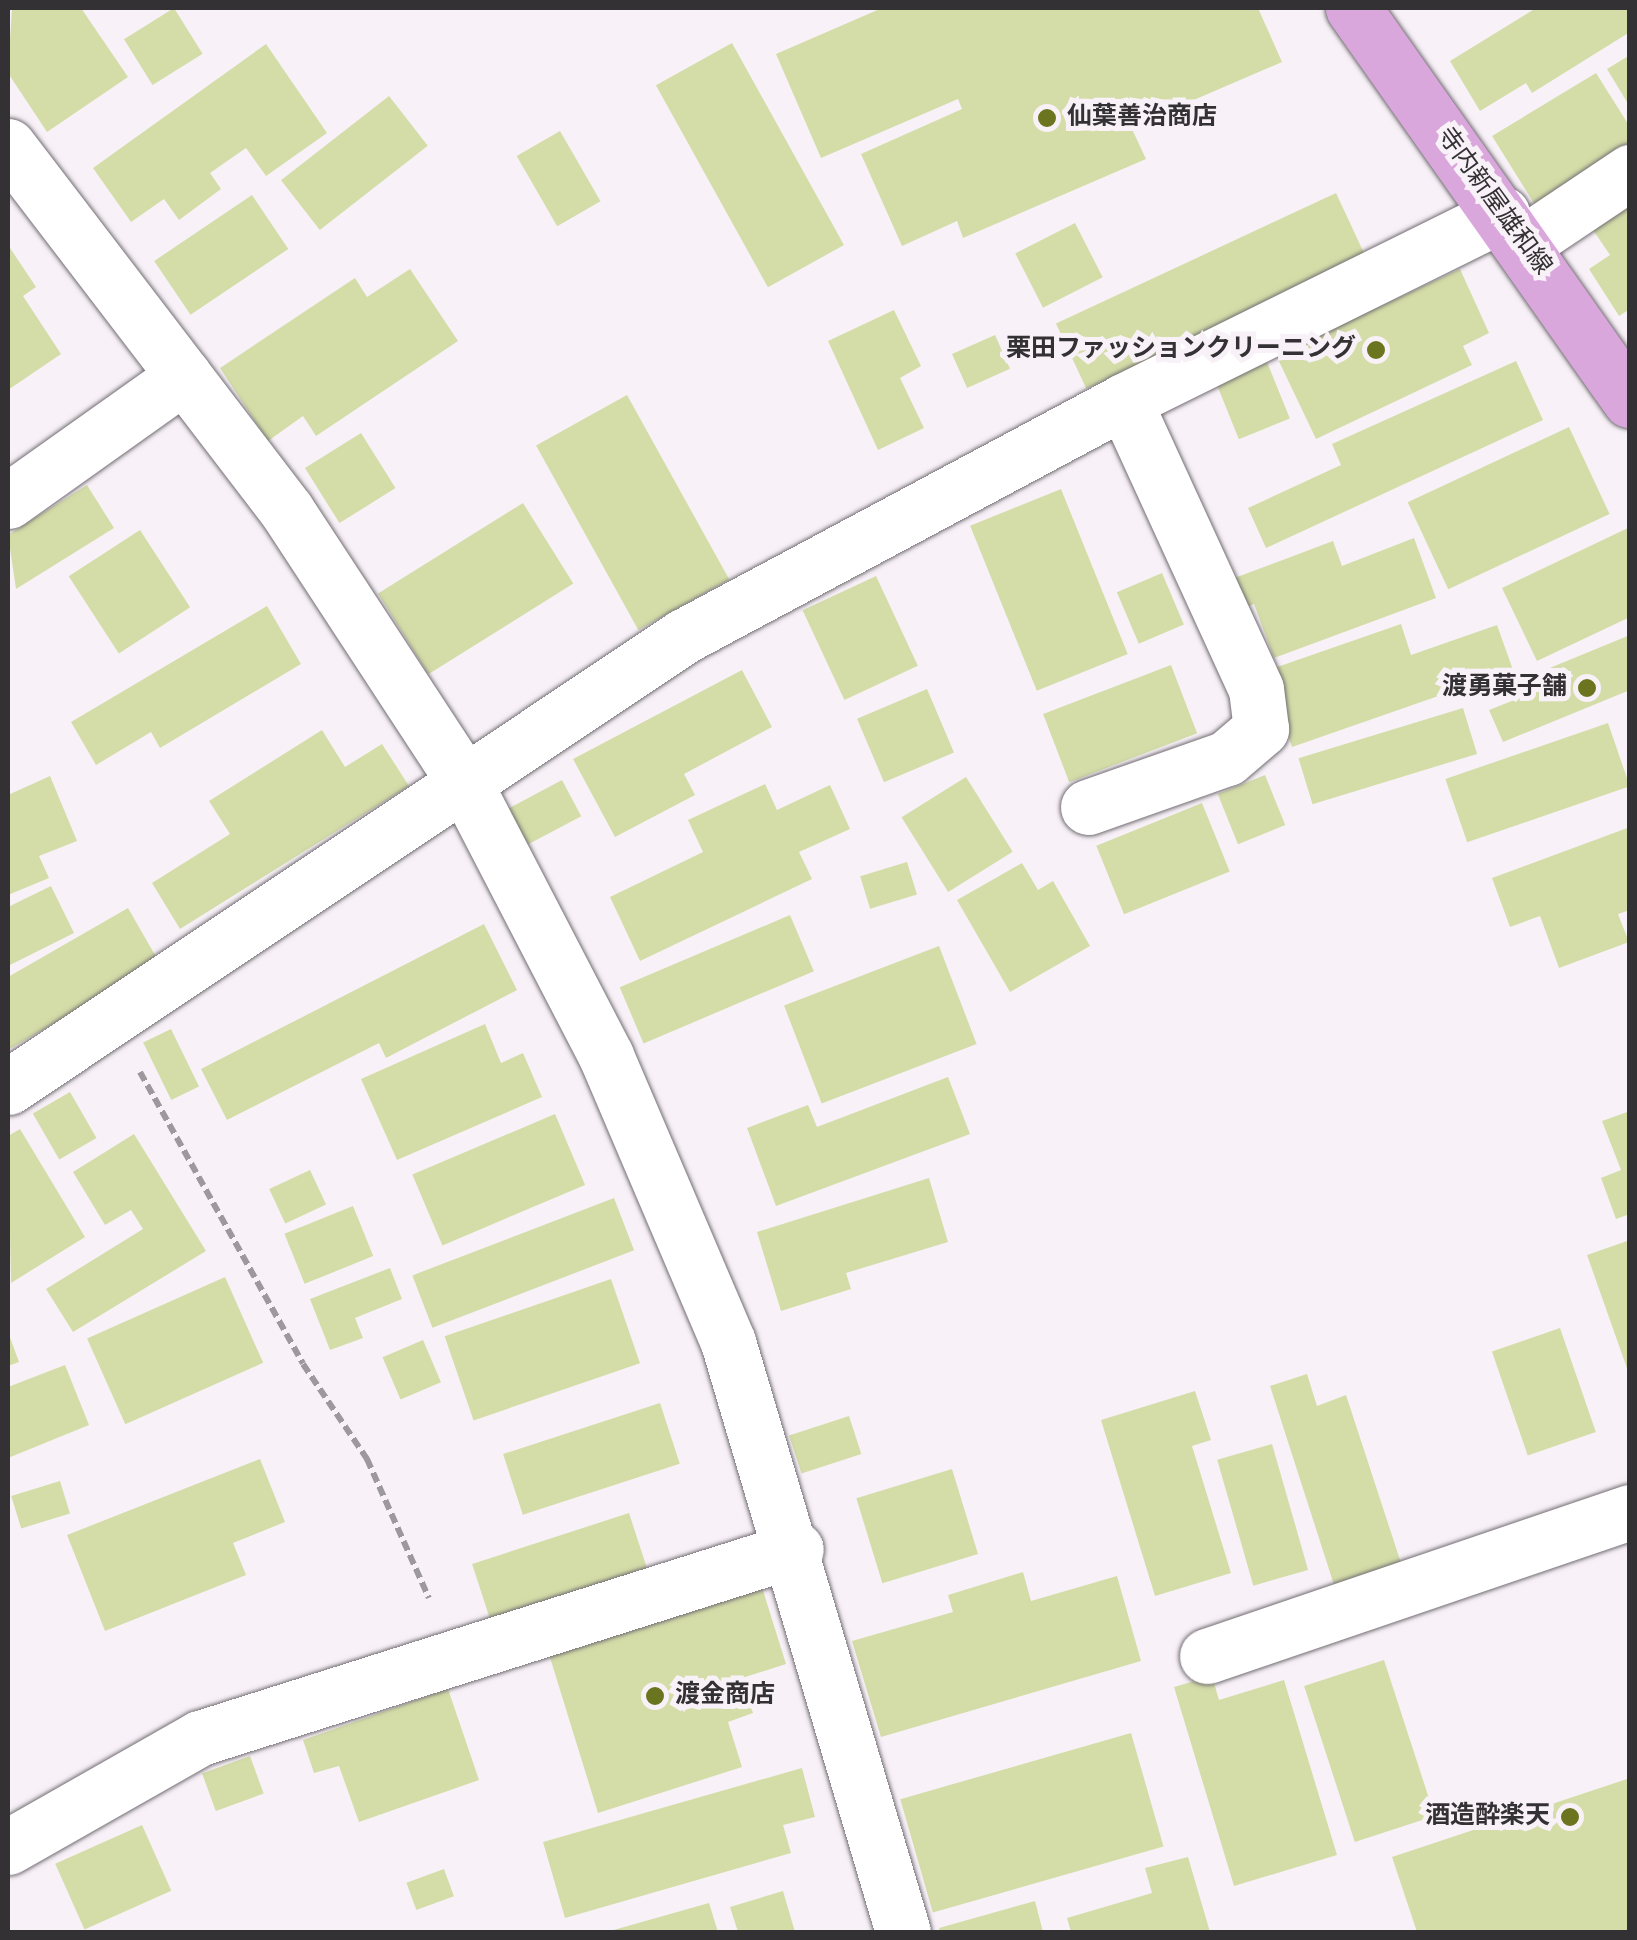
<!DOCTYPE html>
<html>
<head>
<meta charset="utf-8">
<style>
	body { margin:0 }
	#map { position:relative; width:1637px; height:1940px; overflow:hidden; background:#f8f2f8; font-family:Overpass,"Noto Sans JP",sans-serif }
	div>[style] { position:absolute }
	.building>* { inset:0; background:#d4dda8; transform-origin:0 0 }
	.path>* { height:6px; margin-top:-3px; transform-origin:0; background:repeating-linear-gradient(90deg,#9c989c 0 10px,transparent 0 15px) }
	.roads { filter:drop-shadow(0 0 2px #726d72) drop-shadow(0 0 2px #726d72) }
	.minor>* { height:55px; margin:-27.5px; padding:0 27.5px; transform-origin:27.5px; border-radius:27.5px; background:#fff }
	.major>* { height:55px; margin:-27.5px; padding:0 27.5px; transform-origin:27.5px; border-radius:27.5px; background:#daa7dc }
	.dots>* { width:28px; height:28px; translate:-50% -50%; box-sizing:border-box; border:5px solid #f8f2f8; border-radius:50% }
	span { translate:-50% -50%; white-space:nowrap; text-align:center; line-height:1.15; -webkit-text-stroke:10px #f8f2f8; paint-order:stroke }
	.poi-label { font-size:25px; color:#333133; font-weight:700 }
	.left { translate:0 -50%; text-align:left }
	.right { translate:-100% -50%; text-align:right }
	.street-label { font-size:25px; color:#333133 }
	.frame { position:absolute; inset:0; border:10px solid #333133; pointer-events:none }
</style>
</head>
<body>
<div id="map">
	<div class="building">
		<div style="clip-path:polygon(12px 8px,81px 8px,128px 77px,47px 132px,8px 73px)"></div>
		<div style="left:174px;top:8px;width:54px;height:59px;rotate:58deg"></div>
		<div style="clip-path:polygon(882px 8px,1258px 8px,1282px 62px,1131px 127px,1146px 159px,963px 238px,957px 221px,902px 246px,861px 154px,962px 109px,958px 99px,821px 158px,776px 54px)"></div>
		<div style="clip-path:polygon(1536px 8px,1630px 8px,1630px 32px,1532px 93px,1526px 83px,1480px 111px,1450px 61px)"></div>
		<div style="left:732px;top:43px;width:231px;height:87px;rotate:61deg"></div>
		<div style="clip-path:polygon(266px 44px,327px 133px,266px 176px,246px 148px,210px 173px,221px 189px,179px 220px,164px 199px,131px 222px,93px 168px)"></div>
		<div style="clip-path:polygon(1630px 55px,1630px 107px,1607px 69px)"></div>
		<div style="clip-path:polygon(1596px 73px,1630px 127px,1630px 146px,1535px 205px,1492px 136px)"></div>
		<div style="left:389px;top:96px;width:63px;height:137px;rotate:52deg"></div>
		<div style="left:560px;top:131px;width:81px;height:50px;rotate:60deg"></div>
		<div style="left:1336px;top:193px;width:72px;height:309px;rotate:65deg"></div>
		<div style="left:252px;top:195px;width:65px;height:118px;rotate:56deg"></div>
		<div style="clip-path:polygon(1630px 201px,1630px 309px,1619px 316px,1589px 269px,1610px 255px,1591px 227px)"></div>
		<div style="left:1075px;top:223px;width:61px;height:67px;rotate:63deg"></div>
		<div style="clip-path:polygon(8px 245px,36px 287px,23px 296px,61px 354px,8px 390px)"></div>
		<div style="clip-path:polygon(410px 269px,458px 341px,316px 436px,303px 416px,268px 441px,220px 368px,355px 278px,367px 297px)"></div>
		<div style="clip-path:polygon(1460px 269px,1489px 333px,1463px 346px,1472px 365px,1316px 439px,1276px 355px)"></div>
		<div style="clip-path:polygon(894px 310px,921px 366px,900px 378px,924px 428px,878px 450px,828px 341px)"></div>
		<div style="left:995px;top:335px;width:37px;height:47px;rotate:66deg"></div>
		<div style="clip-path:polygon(1516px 361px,1543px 420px,1266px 548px,1248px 508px,1341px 465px,1332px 444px)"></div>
		<div style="left:1267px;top:362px;width:61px;height:55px;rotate:68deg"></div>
		<div style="left:627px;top:395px;width:211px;height:104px;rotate:61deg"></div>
		<div style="left:1569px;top:427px;width:96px;height:178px;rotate:65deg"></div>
		<div style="left:361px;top:433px;width:65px;height:66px;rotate:58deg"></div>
		<div style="clip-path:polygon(87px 485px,114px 528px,16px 589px,8px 535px)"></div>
		<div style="left:1061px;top:489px;width:178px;height:98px;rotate:68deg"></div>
		<div style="left:523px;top:503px;width:95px;height:171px;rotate:58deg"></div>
		<div style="clip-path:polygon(1630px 527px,1630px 617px,1537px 661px,1502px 588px)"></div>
		<div style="left:140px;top:530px;width:92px;height:85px;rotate:57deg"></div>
		<div style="clip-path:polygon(1414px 538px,1436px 598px,1274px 658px,1254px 604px,1240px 610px,1229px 580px,1333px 541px,1342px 566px)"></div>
		<div style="left:1162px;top:573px;width:56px;height:49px;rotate:67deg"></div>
		<div style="left:876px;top:576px;width:99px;height:81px;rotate:65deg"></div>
		<div style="clip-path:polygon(267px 606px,301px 664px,160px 748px,151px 732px,96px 765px,71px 722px)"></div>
		<div style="clip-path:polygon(1401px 624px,1411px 655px,1497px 625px,1513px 670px,1292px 747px,1266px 671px)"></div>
		<div style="clip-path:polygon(1630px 635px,1630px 690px,1503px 742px,1489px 710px,1547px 687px,1540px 672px)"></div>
		<div style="left:1171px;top:665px;width:73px;height:137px;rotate:69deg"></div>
		<div style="clip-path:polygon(742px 670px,772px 727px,684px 774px,695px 795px,615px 837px,573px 759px)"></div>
		<div style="left:927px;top:689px;width:69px;height:76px;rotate:67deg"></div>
		<div style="left:1463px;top:708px;width:48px;height:172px;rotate:73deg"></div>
		<div style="left:1608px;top:723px;width:67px;height:172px;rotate:71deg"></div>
		<div style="clip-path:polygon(322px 730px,345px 767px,382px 744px,409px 786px,180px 929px,152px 883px,230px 834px,209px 801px)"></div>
		<div style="left:1265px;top:775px;width:54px;height:51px;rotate:68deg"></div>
		<div style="clip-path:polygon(50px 776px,77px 841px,39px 856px,49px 878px,8px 895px,8px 795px)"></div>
		<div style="left:966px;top:777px;width:88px;height:76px;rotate:58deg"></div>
		<div style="left:562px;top:780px;width:41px;height:69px;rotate:62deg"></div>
		<div style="clip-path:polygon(765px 784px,777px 810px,830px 785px,850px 829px,799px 852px,812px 879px,640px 961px,610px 897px,703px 852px,688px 820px)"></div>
		<div style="left:1202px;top:803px;width:74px;height:114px;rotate:68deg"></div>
		<div style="clip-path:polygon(1630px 827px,1630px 910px,1618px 914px,1629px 942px,1559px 968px,1540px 916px,1510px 927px,1492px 878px)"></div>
		<div style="left:907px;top:862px;width:34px;height:49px;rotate:73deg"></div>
		<div style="clip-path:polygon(1022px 863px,1038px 890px,1053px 881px,1090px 946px,1010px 992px,957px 900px)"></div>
		<div style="clip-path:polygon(51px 886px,74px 933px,8px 966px,8px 907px)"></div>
		<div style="clip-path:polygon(128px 908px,159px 962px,8px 1050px,8px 977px)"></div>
		<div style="left:790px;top:915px;width:61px;height:185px;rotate:67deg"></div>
		<div style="clip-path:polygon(484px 924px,517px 990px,386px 1058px,379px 1043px,227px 1120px,201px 1069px)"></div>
		<div style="left:939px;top:946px;width:105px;height:166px;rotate:69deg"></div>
		<div style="clip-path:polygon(485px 1024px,501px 1063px,523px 1053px,542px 1097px,397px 1160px,361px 1079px)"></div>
		<div style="left:171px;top:1029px;width:64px;height:31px;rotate:64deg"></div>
		<div style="clip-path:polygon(948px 1077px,970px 1134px,776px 1206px,747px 1128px,808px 1105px,817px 1127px)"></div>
		<div style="left:70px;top:1092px;width:53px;height:43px;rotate:60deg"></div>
		<div style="clip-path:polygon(1630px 1111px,1630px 1214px,1616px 1219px,1601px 1178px,1621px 1170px,1602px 1121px)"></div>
		<div style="left:555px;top:1114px;width:77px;height:155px;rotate:67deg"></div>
		<div style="clip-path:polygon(20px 1129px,85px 1237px,11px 1283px,8px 1136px)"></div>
		<div style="clip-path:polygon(134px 1134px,206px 1251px,73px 1332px,46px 1289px,143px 1229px,131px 1210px,105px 1225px,73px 1172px)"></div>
		<div style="left:310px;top:1170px;width:38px;height:45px;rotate:65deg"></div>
		<div style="clip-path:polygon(929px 1178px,948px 1242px,846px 1273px,851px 1289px,781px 1311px,757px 1232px)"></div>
		<div style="left:614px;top:1198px;width:56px;height:216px;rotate:69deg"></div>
		<div style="left:353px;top:1206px;width:54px;height:74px;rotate:68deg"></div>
		<div style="clip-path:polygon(1630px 1240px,1630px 1374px,1629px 1374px,1587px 1255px)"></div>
		<div style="clip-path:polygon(390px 1268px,402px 1299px,355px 1318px,363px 1338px,330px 1350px,310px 1299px)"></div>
		<div style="left:225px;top:1277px;width:94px;height:151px;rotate:66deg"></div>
		<div style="left:611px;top:1279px;width:89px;height:176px;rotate:71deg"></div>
		<div style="left:1560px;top:1328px;width:110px;height:72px;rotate:71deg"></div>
		<div style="clip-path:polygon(8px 1332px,19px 1362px,8px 1366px)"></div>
		<div style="left:423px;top:1340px;width:46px;height:44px;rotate:67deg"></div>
		<div style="clip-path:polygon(65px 1365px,89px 1425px,8px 1458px,8px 1387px)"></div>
		<div style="clip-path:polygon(1307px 1374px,1317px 1406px,1346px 1395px,1402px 1566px,1335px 1588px,1270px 1386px)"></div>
		<div style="clip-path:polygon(1195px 1391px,1211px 1440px,1192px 1446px,1231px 1573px,1155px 1596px,1101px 1420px)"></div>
		<div style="left:660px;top:1403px;width:64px;height:165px;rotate:72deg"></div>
		<div style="left:849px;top:1416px;width:40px;height:63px;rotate:72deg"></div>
		<div style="left:1272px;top:1444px;width:131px;height:57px;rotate:74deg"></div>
		<div style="clip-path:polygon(260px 1459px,285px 1522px,233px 1543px,246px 1575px,105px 1631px,67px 1535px)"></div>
		<div style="left:952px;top:1469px;width:89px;height:100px;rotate:73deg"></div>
		<div style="left:60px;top:1481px;width:34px;height:51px;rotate:73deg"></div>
		<div style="left:629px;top:1513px;width:65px;height:165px;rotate:72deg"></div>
		<div style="clip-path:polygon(1023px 1572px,1031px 1601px,1117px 1576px,1141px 1661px,881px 1737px,852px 1641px,953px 1612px,948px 1595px)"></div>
		<div style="clip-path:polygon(761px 1584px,786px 1664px,742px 1678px,753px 1713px,728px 1722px,742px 1767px,598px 1813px,548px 1651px)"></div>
		<div style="left:1384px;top:1660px;width:164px;height:84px;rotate:72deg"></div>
		<div style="clip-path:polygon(1212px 1676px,1219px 1700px,1284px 1680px,1337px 1855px,1234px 1886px,1174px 1687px)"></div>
		<div style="clip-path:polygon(448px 1689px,479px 1780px,359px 1822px,339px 1766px,314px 1773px,303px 1740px)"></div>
		<div style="left:1131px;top:1733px;width:118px;height:240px;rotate:74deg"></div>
		<div style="left:250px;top:1756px;width:40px;height:51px;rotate:70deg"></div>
		<div style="clip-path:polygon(802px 1768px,815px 1817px,783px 1825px,791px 1853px,565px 1918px,543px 1842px)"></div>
		<div style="clip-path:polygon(1630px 1778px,1630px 1932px,1417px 1932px,1392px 1857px)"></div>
		<div style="left:142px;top:1825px;width:72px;height:95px;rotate:66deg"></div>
		<div style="clip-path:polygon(1188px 1857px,1210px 1932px,1071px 1932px,1067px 1918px,1152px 1893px,1145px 1868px)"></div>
		<div style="left:444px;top:1869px;width:29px;height:40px;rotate:70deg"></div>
		<div style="clip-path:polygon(783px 1891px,795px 1932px,738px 1932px,730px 1907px)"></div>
		<div style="clip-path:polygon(1035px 1901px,1043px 1932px,940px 1932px,939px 1928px)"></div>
		<div style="clip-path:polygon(709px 1903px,718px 1932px,610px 1932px,610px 1931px)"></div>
	</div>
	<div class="path">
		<div style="left:140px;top:1072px;width:334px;rotate:60.8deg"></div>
		<div style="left:303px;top:1364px;width:115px;rotate:56deg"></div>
		<div style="left:367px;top:1459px;width:152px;rotate:66deg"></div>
	</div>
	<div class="roads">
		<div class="minor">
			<div style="left:8px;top:146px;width:459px;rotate:52.6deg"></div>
			<div style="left:287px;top:511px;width:324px;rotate:56.8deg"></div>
			<div style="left:464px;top:782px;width:309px;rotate:62.6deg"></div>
			<div style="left:606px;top:1056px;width:311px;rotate:66.9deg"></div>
			<div style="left:728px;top:1342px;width:615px;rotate:73.48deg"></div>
			<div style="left:1524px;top:243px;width:128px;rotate:-33.8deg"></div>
			<div style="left:8px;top:501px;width:216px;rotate:-35.4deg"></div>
			<div style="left:1088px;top:807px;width:147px;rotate:-19.4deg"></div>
			<div style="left:1227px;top:758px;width:45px;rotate:-40.5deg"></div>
			<div style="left:1261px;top:729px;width:40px;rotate:-97.1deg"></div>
			<div style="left:1256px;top:689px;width:317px;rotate:-114.6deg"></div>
			<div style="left:8px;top:1087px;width:813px;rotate:-33.71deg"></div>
			<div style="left:684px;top:636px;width:499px;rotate:-28.1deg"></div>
			<div style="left:1124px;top:401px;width:422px;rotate:-26.3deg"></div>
			<div style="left:1207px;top:1656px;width:447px;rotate:-18.8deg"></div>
			<div style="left:8px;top:1847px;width:221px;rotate:-29.6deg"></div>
			<div style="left:200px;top:1738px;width:625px;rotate:-17.59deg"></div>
		</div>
		<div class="major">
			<div style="left:1353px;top:8px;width:480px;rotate:54.8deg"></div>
		</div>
	</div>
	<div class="dots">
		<div style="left:1047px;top:118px;background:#6b741e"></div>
		<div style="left:1376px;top:350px;background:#6b741e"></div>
		<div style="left:1587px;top:688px;background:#6b741e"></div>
		<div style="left:655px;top:1696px;background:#6b741e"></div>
		<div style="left:1570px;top:1817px;background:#6b741e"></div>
	</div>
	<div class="poi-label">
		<span class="left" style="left:1067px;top:118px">仙葉善治商店</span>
		<span class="right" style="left:1356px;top:350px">栗田ファッションクリーニング</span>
		<span class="right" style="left:1567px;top:688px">渡勇菓子舗</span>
		<span class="left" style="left:675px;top:1696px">渡金商店</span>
		<span class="right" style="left:1550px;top:1817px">酒造酔楽天</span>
	</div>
	<div class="street-label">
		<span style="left:1493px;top:202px;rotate:54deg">寺内新屋雄和線</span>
	</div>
	<div class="frame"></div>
</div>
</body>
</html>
